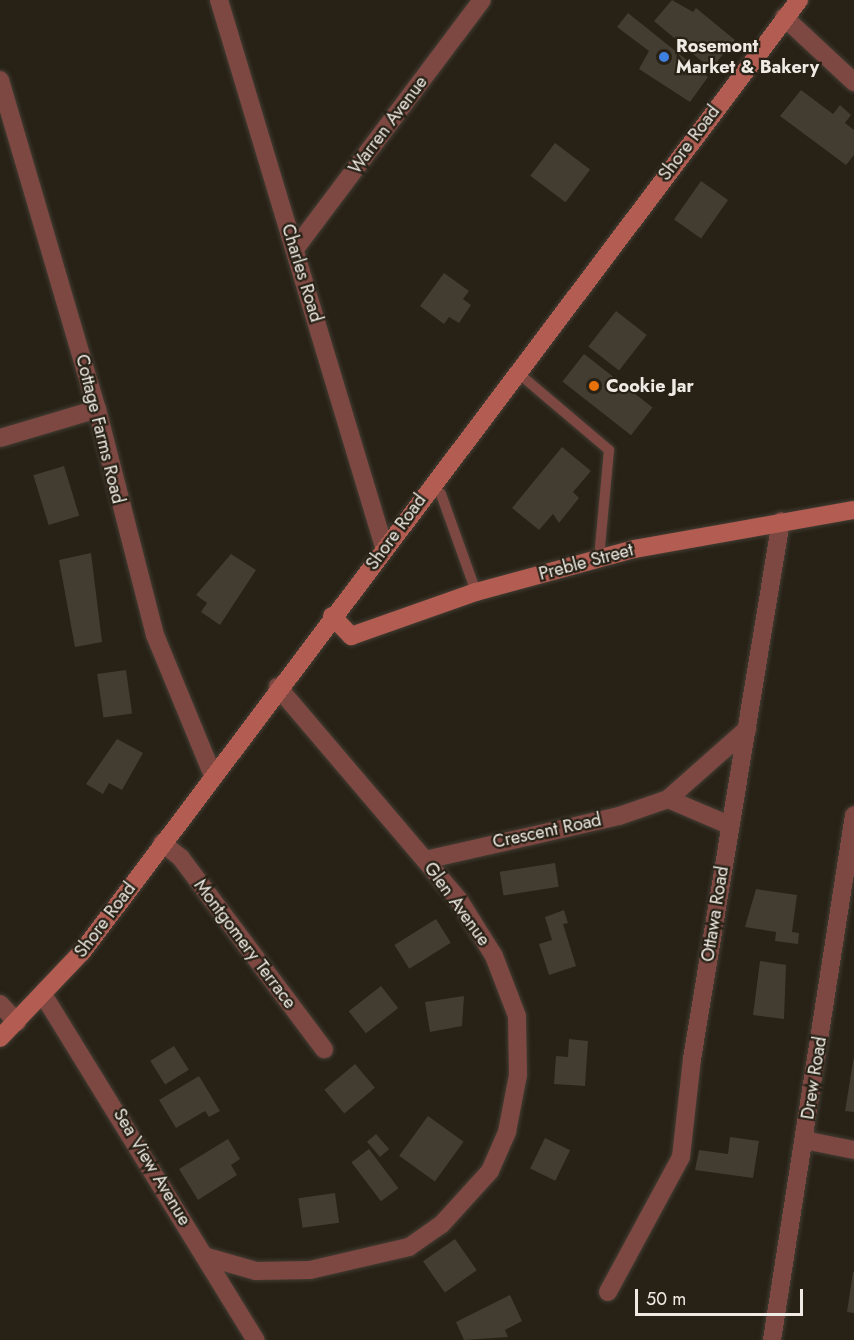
<!DOCTYPE html>
<html>
<head>
<meta charset="utf-8">
<style>
	body { margin:0 }
	#map { position:relative; width:854px; height:1340px; overflow:hidden; background:#272116; font-family:Jost,sans-serif }
	div>[style] { position:absolute }
	.building>* { inset:0; background:#433c31; transform-origin:0 0 }
	.roads { filter:drop-shadow(0 0 2px #433d33) drop-shadow(0 0 2px #433d33) }
	.lane>* { height:10px; margin:-5px; padding:0 5px; transform-origin:5px; border-radius:5px; background:#7e4842 }
	.street>* { height:18px; margin:-9px; padding:0 9px; transform-origin:9px; border-radius:9px; background:#7e4842 }
	.secondary>* { height:18px; margin:-9px; padding:0 9px; transform-origin:9px; border-radius:9px; background:#b25c52 }
	.dots>* { width:16px; height:16px; translate:-50% -50%; box-sizing:border-box; border:3px solid #272116; border-radius:50% }
	span { translate:-50% -50%; white-space:nowrap; text-align:center; line-height:1.15; -webkit-text-stroke:4.5px #272116; paint-order:stroke }
	.poi-label { font-size:18px; color:#efebe4; font-weight:700 }
	.left { translate:0 -50%; text-align:left }
	.street-label { font-size:18px; color:#efebe4 }
	.scale { position:absolute; left:635px; top:1289px; width:168px; height:27px; box-sizing:border-box; border:3px solid #efebe4; border-top:0; padding-left:8px; font-size:18px; line-height:21px; white-space:nowrap; color:#efebe4; -webkit-text-stroke:4px #272116; paint-order:stroke }
</style>
</head>
<body>
<div id="map">
	<div class="building">
		<div style="clip-path:polygon(672px 0,693px 12px,696px 8px,735px 40px,711px 69px,654px 21px)"></div>
		<div style="clip-path:polygon(628px 13px,708px 77px,690px 102px,639px 69px,649px 51px,617px 27px)"></div>
		<div style="clip-path:polygon(801px 90px,833px 114px,840px 105px,851px 115px,845px 123px,854px 130px,854px 155px,846px 165px,780px 116px)"></div>
		<div style="left:555px;top:143px;width:44px;height:41px;rotate:37deg"></div>
		<div style="left:701px;top:181px;width:33px;height:47px;rotate:35deg"></div>
		<div style="clip-path:polygon(444px 273px,469px 291px,463px 299px,471px 305px,459px 323px,449px 317px,444px 324px,420px 306px)"></div>
		<div style="left:616px;top:311px;width:39px;height:45px;rotate:38deg"></div>
		<div style="left:584px;top:354px;width:87px;height:35px;rotate:38deg"></div>
		<div style="clip-path:polygon(562px 447px,591px 471px,573px 492px,579px 498px,559px 523px,553px 514px,539px 530px,512px 508px)"></div>
		<div style="left:64px;top:466px;width:52px;height:32px;rotate:73deg"></div>
		<div style="clip-path:polygon(91px 553px,102px 642px,75px 647px,59px 560px)"></div>
		<div style="clip-path:polygon(231px 554px,256px 570px,220px 625px,201px 612px,207px 603px,196px 595px)"></div>
		<div style="left:126px;top:670px;width:44px;height:29px;rotate:82deg"></div>
		<div style="clip-path:polygon(117px 739px,143px 753px,122px 790px,109px 783px,103px 794px,86px 784px)"></div>
		<div style="left:555px;top:863px;width:24px;height:56px;rotate:81deg"></div>
		<div style="clip-path:polygon(756px 889px,797px 895px,792px 932px,799px 933px,798px 944px,775px 941px,776px 932px,745px 927px)"></div>
		<div style="clip-path:polygon(564px 910px,568px 923px,563px 924px,576px 966px,549px 975px,539px 944px,552px 940px,545px 917px)"></div>
		<div style="left:436px;top:919px;width:28px;height:49px;rotate:58deg"></div>
		<div style="clip-path:polygon(760px 961px,786px 965px,784px 1019px,753px 1015px)"></div>
		<div style="left:381px;top:986px;width:28px;height:41px;rotate:52deg"></div>
		<div style="clip-path:polygon(464px 996px,462px 1026px,430px 1032px,425px 1002px)"></div>
		<div style="clip-path:polygon(569px 1039px,588px 1041px,585px 1086px,554px 1084px,556px 1056px,568px 1057px)"></div>
		<div style="left:174px;top:1046px;width:28px;height:28px;rotate:58deg"></div>
		<div style="clip-path:polygon(854px 1056px,854px 1112px,845px 1111px)"></div>
		<div style="left:355px;top:1064px;width:31px;height:40px;rotate:50deg"></div>
		<div style="clip-path:polygon(199px 1076px,220px 1111px,209px 1117px,205px 1111px,176px 1128px,159px 1100px)"></div>
		<div style="left:428px;top:1116px;width:44px;height:49px;rotate:36deg"></div>
		<div style="left:376px;top:1134px;width:20px;height:12px;rotate:49deg"></div>
		<div style="clip-path:polygon(730px 1137px,759px 1141px,753px 1178px,695px 1170px,699px 1150px,728px 1154px)"></div>
		<div style="left:545px;top:1138px;width:28px;height:34px;rotate:26deg"></div>
		<div style="clip-path:polygon(228px 1139px,240px 1159px,231px 1165px,237px 1175px,198px 1200px,179px 1169px)"></div>
		<div style="left:369px;top:1149px;width:49px;height:22px;rotate:53deg"></div>
		<div style="left:335px;top:1193px;width:30px;height:37px;rotate:82deg"></div>
		<div style="left:455px;top:1239px;width:38px;height:39px;rotate:55deg"></div>
		<div style="clip-path:polygon(853px 1272px,854px 1272px,854px 1313px,847px 1312px)"></div>
		<div style="clip-path:polygon(510px 1295px,522px 1321px,505px 1330px,508px 1337px,464px 1340px,456px 1322px)"></div>
	</div>
	<div class="roads">
		<div class="lane">
			<div style="left:517px;top:372px;width:121px;rotate:40.3deg"></div>
			<div style="left:609px;top:450px;width:108px;rotate:95.3deg"></div>
			<div style="left:430px;top:485px;width:14px;rotate:39deg"></div>
			<div style="left:441px;top:494px;width:104px;rotate:70.3deg"></div>
		</div>
		<div class="street">
			<div style="left:219px;top:0;width:571px;rotate:73.21deg"></div>
			<div style="left:784px;top:17px;width:96px;rotate:42.9deg"></div>
			<div style="left:0;top:80px;width:343px;rotate:73.6deg"></div>
			<div style="left:97px;top:409px;width:233px;rotate:75.6deg"></div>
			<div style="left:155px;top:635px;width:149px;rotate:67.6deg"></div>
			<div style="left:295px;top:249px;width:311px;rotate:-53.1deg"></div>
			<div style="left:0;top:438px;width:101px;rotate:-16.6deg"></div>
			<div style="left:668px;top:799px;width:106px;rotate:-41.5deg"></div>
			<div style="left:162px;top:843px;width:24px;rotate:38deg"></div>
			<div style="left:181px;top:858px;width:239px;rotate:53.2deg"></div>
			<div style="left:425px;top:860px;width:199px;rotate:-12.8deg"></div>
			<div style="left:619px;top:816px;width:52px;rotate:-19.1deg"></div>
			<div style="left:668px;top:799px;width:66px;rotate:23.1deg"></div>
			<div style="left:44px;top:996px;width:404px;rotate:58.4deg"></div>
			<div style="left:0;top:1004px;width:25px;rotate:47deg"></div>
			<div style="left:804px;top:1140px;width:51px;rotate:11.3deg"></div>
			<div style="left:207px;top:1257px;width:51px;rotate:15.9deg"></div>
			<div style="left:256px;top:1271px;width:54px;rotate:-1.1deg"></div>
			<div style="left:310px;top:1270px;width:102px;rotate:-13.1deg"></div>
			<div style="left:409px;top:1247px;width:39px;rotate:-35deg"></div>
			<div style="left:441px;top:1225px;width:73px;rotate:-47.8deg"></div>
			<div style="left:490px;top:1171px;width:43px;rotate:-66.4deg"></div>
			<div style="left:507px;top:1132px;width:58px;rotate:-79.1deg"></div>
			<div style="left:518px;top:1075px;width:59px;rotate:-91deg"></div>
			<div style="left:517px;top:1016px;width:64px;rotate:-111deg"></div>
			<div style="left:494px;top:956px;width:66px;rotate:-122deg"></div>
			<div style="left:459px;top:900px;width:280px;rotate:-130.4deg"></div>
			<div style="left:608px;top:1292px;width:153px;rotate:-61.6deg"></div>
			<div style="left:681px;top:1157px;width:99px;rotate:-83.6deg"></div>
			<div style="left:692px;top:1059px;width:545px;rotate:-80.61deg"></div>
			<div style="left:772px;top:1340px;width:531px;rotate:-81.12deg"></div>
		</div>
		<div class="secondary">
			<div style="left:332px;top:616px;width:28px;rotate:46deg"></div>
			<div style="left:351px;top:636px;width:133px;rotate:-19.4deg"></div>
			<div style="left:476px;top:592px;width:164px;rotate:-15.2deg"></div>
			<div style="left:634px;top:549px;width:223px;rotate:-10.1deg"></div>
			<div style="left:0;top:1038px;width:119px;rotate:-46.4deg"></div>
			<div style="left:82px;top:952px;width:1192px;rotate:-53.01deg"></div>
		</div>
	</div>
	<div class="dots">
		<div style="left:664px;top:57px;background:#3f7fe0"></div>
		<div style="left:594px;top:386px;background:#e8710a"></div>
	</div>
	<div class="poi-label">
		<span class="left" style="left:676px;top:57px">Rosemont<br>Market &amp; Bakery</span>
		<span class="left" style="left:606px;top:386px">Cookie Jar</span>
	</div>
	<div class="street-label">
		<span style="left:388px;top:125px;rotate:-53deg">Warren Avenue</span>
		<span style="left:689px;top:143px;rotate:-53deg">Shore Road</span>
		<span style="left:302px;top:273px;rotate:73deg">Charles Road</span>
		<span style="left:100px;top:429px;rotate:76deg">Cottage Farms Road</span>
		<span style="left:396px;top:532px;rotate:-54deg">Shore Road</span>
		<span style="left:586px;top:562px;rotate:-15deg">Preble Street</span>
		<span style="left:547px;top:831px;rotate:-12deg">Crescent Road</span>
		<span style="left:457px;top:904px;rotate:54deg">Glen Avenue</span>
		<span style="left:715px;top:914px;rotate:-81deg">Ottawa Road</span>
		<span style="left:105px;top:920px;rotate:-53deg">Shore Road</span>
		<span style="left:245px;top:944px;rotate:53deg">Montgomery Terrace</span>
		<span style="left:814px;top:1078px;rotate:-81deg">Drew Road</span>
		<span style="left:152px;top:1167px;rotate:59deg">Sea View Avenue</span>
	</div>
	<div class="scale">50 m</div>
</div>
</body>
</html>
